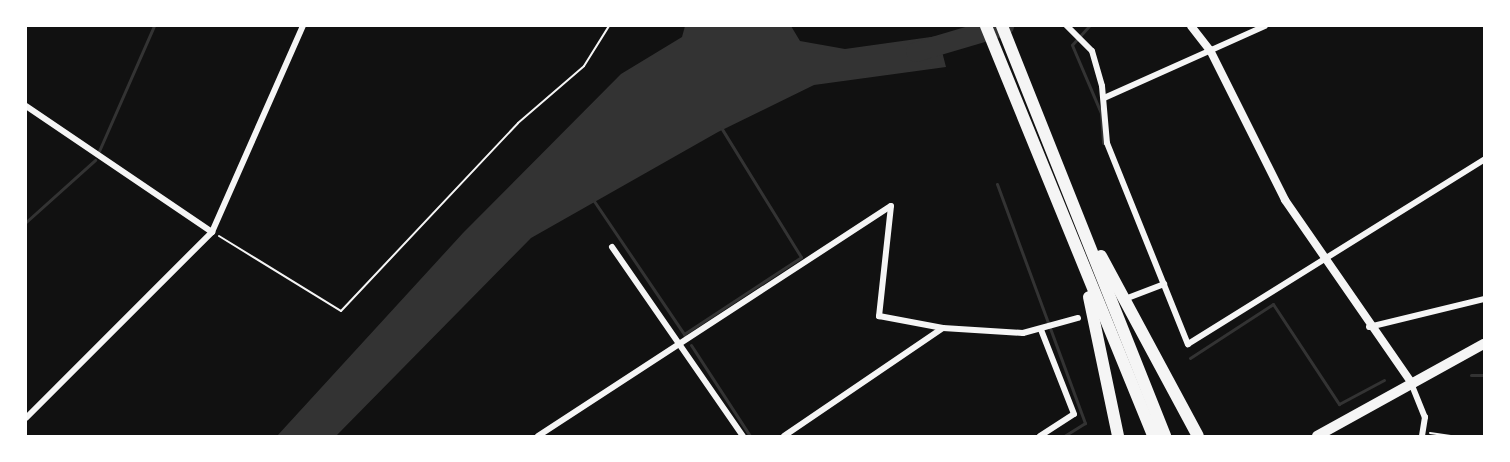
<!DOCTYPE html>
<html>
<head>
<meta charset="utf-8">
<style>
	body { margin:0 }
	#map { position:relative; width:1510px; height:462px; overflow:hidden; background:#111; font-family:"Source Sans 3",sans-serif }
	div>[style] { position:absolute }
	.water>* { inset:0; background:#333 }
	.stream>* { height:3px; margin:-1.5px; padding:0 1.5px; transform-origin:1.5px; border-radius:1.5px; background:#333 }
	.river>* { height:20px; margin:-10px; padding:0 10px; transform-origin:10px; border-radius:10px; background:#333 }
	.path>* { height:2px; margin:-1px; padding:0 1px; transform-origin:1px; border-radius:1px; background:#f5f5f5 }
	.minor>* { height:6px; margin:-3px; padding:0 3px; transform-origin:3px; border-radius:3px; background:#f5f5f5 }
	.tertiary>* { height:8px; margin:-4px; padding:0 4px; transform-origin:4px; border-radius:4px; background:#f5f5f5 }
	.trunk>* { height:10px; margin:-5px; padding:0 5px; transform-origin:5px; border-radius:5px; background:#f5f5f5 }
	.motorway>* { height:12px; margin:-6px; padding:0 6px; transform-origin:6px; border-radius:6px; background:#f5f5f5 }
	span { translate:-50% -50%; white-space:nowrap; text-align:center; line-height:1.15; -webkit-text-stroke:6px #fff; paint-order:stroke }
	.frame { position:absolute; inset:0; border:27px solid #fff; pointer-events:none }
</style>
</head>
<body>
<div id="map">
	<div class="water">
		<div style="clip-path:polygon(685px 26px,791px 26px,800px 41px,845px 49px,938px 36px,946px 67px,814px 85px,718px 132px,531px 238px,336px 436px,277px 436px,463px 233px,621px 74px,682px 37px)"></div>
	</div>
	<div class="stream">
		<div style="left:1089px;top:26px;width:25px;rotate:132deg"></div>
		<div style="left:1072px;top:45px;width:74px;rotate:66.9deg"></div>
		<div style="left:1101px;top:113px;width:30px;rotate:86deg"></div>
		<div style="left:99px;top:151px;width:137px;rotate:-66.3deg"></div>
		<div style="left:997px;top:184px;width:255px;rotate:69.8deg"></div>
		<div style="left:1085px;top:423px;width:25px;rotate:148deg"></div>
		<div style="left:594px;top:201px;width:161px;rotate:55.9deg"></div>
		<div style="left:26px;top:222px;width:93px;rotate:-41.9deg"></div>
		<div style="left:686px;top:338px;width:4px;rotate:-117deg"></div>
		<div style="left:684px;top:334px;width:140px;rotate:-33.3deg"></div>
		<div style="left:801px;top:257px;width:150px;rotate:-121.7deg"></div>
		<div style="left:691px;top:345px;width:108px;rotate:57deg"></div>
		<div style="left:1190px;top:358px;width:99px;rotate:-33deg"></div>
		<div style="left:1273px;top:304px;width:120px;rotate:56.6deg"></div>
		<div style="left:1339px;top:404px;width:51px;rotate:-28.1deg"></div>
		<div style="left:1471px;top:375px;width:13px"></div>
	</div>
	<div class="river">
		<div style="left:916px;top:52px;width:92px;rotate:-16.5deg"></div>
	</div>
	<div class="path">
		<div style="left:219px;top:236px;width:143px;rotate:31.6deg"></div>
		<div style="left:341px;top:311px;width:258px;rotate:-46.7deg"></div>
		<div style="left:518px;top:123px;width:87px;rotate:-40.8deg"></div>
		<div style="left:584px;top:66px;width:47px;rotate:-58deg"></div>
		<div style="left:1430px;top:433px;width:21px;rotate:8deg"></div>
	</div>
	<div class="minor">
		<div style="left:1067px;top:26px;width:35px;rotate:45deg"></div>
		<div style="left:1092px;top:51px;width:36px;rotate:74deg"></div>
		<div style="left:1102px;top:86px;width:57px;rotate:85deg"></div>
		<div style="left:1107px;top:143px;width:217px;rotate:68.1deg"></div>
		<div style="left:1188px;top:344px;width:349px;rotate:-31.9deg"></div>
		<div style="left:1104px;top:98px;width:176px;rotate:-24.1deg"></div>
		<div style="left:26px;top:106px;width:225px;rotate:34.1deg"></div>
		<div style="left:612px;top:247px;width:230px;rotate:55.3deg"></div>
		<div style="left:1125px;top:299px;width:42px;rotate:-21deg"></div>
		<div style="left:1369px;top:327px;width:118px;rotate:-13.7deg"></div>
		<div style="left:1411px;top:383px;width:37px;rotate:68deg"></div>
		<div style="left:1425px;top:417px;width:19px;rotate:99deg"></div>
		<div style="left:26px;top:418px;width:263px;rotate:-45deg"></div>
		<div style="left:212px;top:232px;width:225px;rotate:-66.2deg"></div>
		<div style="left:538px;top:436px;width:421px;rotate:-33.1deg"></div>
		<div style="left:891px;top:206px;width:111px;rotate:96.2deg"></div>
		<div style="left:879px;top:316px;width:65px;rotate:10.6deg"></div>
		<div style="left:943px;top:328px;width:80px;rotate:3.6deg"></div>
		<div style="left:1023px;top:333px;width:57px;rotate:-15.3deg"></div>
		<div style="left:784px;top:436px;width:192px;rotate:-34.2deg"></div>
		<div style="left:1040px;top:436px;width:40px;rotate:-32.9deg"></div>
		<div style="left:1074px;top:414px;width:90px;rotate:-111.4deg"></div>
	</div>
	<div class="tertiary">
		<div style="left:1191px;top:26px;width:31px;rotate:52deg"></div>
		<div style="left:1210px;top:50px;width:168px;rotate:63.4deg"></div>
		<div style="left:1285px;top:200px;width:221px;rotate:55.3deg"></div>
	</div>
	<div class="trunk">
		<div style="left:1317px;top:436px;width:191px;rotate:-28.9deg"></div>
	</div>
	<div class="motorway">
		<div style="left:986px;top:26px;width:443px;rotate:67.8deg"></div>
		<div style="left:1002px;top:26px;width:441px;rotate:68.3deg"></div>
		<div style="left:1101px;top:256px;width:204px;rotate:61.7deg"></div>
		<div style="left:1089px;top:297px;width:142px;rotate:78.2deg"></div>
	</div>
	<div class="frame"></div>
</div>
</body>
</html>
